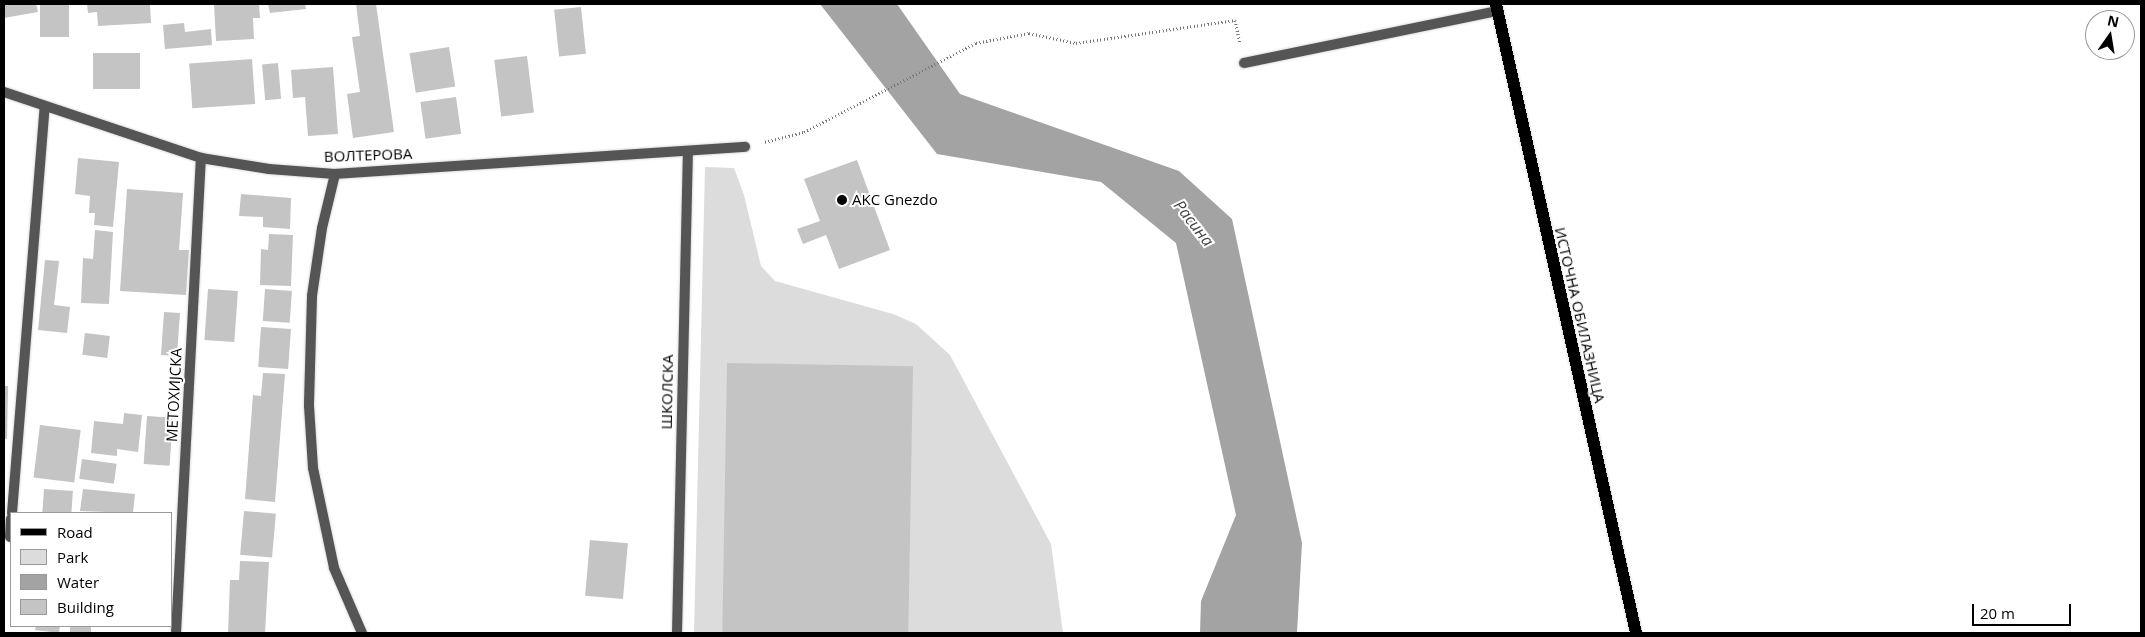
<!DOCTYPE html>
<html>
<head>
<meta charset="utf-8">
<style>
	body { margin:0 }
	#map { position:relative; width:2145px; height:637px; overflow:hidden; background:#fff; font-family:"Open Sans",sans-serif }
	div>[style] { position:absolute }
	.green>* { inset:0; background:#dcdcdc }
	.water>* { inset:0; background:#a3a3a3 }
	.building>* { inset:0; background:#c4c4c4; transform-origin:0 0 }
	.path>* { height:3px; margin-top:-1.5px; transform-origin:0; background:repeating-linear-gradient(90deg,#777 0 1px,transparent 0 3.5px) }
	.roads { filter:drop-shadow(0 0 1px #dbdbdb) drop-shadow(0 0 1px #dbdbdb) }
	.lane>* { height:10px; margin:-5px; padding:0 5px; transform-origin:5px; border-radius:5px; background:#555 }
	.street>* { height:10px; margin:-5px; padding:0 5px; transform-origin:5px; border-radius:5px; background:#555 }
	.primary>* { height:12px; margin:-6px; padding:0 6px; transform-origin:6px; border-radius:6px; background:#000 }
	.dots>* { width:14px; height:14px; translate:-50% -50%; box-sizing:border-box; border:2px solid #fff; border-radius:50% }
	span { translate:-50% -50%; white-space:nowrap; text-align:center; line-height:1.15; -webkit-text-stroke:4px #fff; paint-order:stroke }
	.street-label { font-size:15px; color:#000 }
	.poi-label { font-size:15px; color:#000 }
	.left { translate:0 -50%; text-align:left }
	.water-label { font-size:16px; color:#444; font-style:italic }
	.frame { position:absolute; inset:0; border:5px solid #000; pointer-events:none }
	.legend { position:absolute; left:10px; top:512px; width:162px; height:115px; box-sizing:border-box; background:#fff; border:1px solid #999; margin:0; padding:6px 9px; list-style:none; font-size:15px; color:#000 }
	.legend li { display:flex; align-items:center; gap:10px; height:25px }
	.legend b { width:25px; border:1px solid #999 }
	.north { position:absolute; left:2085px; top:10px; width:50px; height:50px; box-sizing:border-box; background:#fff; border:1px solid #999; border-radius:50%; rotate:13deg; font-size:14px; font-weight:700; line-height:20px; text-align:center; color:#000 }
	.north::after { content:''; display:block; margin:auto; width:18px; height:22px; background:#000; clip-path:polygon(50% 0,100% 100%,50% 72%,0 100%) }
	.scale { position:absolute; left:1972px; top:604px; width:99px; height:22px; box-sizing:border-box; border:2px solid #000; border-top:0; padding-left:6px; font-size:15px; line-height:18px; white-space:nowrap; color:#000; -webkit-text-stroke:4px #fff; paint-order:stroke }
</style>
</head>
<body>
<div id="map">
	<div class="green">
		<div style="clip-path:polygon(705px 167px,734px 168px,744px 195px,761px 266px,775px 281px,893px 314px,916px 324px,950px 355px,1051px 544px,1063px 633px,694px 633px)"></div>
	</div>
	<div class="water">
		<div style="clip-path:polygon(820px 4px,897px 4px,960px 94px,1179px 171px,1232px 219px,1302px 543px,1297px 633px,1200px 633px,1201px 601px,1236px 515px,1176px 243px,1101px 182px,937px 154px)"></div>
	</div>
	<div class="building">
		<div style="clip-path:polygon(4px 4px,36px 4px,38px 12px,4px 18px)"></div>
		<div style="left:40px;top:4px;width:29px;height:33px"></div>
		<div style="clip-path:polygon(87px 4px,150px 4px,151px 23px,98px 26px,97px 12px,88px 13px)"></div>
		<div style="clip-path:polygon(214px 4px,259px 4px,260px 18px,253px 18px,254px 39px,216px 41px)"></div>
		<div style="clip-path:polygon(268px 4px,305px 4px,306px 9px,270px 13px)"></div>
		<div style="clip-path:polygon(356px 4px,376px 4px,394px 132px,353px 138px,347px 94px,360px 92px,352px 37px,360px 36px)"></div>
		<div style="left:581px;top:7px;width:47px;height:27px;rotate:84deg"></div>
		<div style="clip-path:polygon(184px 23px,185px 32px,211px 29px,212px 45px,165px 49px,163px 25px)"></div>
		<div style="left:449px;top:47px;width:40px;height:40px;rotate:81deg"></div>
		<div style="left:93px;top:53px;width:47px;height:36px"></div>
		<div style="left:527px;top:56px;width:57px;height:33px;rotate:83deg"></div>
		<div style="left:252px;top:59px;width:45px;height:63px;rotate:86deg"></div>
		<div style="left:278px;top:63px;width:36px;height:16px;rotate:85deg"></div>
		<div style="clip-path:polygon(333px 67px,338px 134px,308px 136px,305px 97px,293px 98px,291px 70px)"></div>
		<div style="left:456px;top:97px;width:37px;height:36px;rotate:82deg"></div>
		<div style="clip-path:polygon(78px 158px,119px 162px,113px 227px,94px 225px,95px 213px,89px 213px,90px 196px,75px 194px)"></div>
		<div style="clip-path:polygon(857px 160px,890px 250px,839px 269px,826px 235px,803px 244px,797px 229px,820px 221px,804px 179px)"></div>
		<div style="clip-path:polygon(127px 189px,183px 193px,179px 250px,189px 250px,186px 295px,120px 291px)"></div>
		<div style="clip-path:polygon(241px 194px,291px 198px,290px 229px,263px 227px,263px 217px,239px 216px)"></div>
		<div style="clip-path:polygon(95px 230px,113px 232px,109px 304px,81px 303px,83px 258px,93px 259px)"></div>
		<div style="clip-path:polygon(269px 234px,293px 235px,291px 286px,260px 285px,261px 249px,268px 250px)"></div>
		<div style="clip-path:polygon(45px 260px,59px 261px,54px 305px,70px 307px,67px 333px,38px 330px)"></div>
		<div style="left:208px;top:289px;width:30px;height:51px;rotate:4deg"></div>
		<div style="left:265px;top:289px;width:27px;height:32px;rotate:4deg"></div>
		<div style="left:164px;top:312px;width:16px;height:43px;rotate:4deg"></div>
		<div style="left:261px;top:327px;width:30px;height:40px;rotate:4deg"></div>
		<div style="left:85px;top:333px;width:25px;height:22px;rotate:7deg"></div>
		<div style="left:727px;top:363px;width:186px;height:270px;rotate:1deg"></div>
		<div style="clip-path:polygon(263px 373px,285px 374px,275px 502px,245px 499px,253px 395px,261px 396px)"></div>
		<div style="clip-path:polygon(4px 386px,8px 386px,7px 439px,4px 439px)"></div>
		<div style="clip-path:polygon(124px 413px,142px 415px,138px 452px,117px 449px,117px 456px,91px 453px,94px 421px,123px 424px)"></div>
		<div style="left:147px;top:416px;width:26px;height:48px;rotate:4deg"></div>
		<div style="left:40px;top:425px;width:41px;height:53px;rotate:7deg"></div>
		<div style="left:82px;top:459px;width:35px;height:20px;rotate:8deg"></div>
		<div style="left:44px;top:489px;width:29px;height:24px;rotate:4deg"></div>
		<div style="clip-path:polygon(83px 489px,135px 494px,133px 513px,80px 511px)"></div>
		<div style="left:244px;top:511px;width:32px;height:44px;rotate:5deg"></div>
		<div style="left:590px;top:540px;width:38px;height:56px;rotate:5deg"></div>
		<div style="clip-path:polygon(240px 561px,269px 562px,265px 633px,228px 633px,230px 580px,239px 580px)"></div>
		<div style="clip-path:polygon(36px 626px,60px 626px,59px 633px,35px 630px)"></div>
		<div style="left:70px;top:626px;width:21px;height:7px"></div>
	</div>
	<div class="path">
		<div style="left:765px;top:142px;width:40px;rotate:-14.4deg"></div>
		<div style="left:804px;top:132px;width:194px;rotate:-27.4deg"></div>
		<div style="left:976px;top:43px;width:54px;rotate:-10.7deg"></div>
		<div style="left:1029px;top:33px;width:48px;rotate:12deg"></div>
		<div style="left:1076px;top:43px;width:161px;rotate:-8.2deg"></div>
		<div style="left:1235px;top:20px;width:24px;rotate:78deg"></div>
	</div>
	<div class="roads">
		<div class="lane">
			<div style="left:1244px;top:63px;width:259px;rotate:-11.6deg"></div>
		</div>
		<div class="street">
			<div style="left:4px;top:92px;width:208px;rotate:18.5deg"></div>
			<div style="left:201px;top:158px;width:69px;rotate:9.2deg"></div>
			<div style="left:269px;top:169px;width:66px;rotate:4.3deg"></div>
			<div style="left:335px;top:174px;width:411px;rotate:-3.8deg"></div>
			<div style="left:335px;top:174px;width:56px;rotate:103.5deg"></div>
			<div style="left:322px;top:228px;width:69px;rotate:98.4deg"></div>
			<div style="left:312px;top:296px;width:110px;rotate:91.6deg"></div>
			<div style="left:309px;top:406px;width:62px;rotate:86.3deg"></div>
			<div style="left:313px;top:468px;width:102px;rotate:78.1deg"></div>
			<div style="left:334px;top:568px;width:71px;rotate:66.7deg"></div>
			<div style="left:12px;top:513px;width:408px;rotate:-85.4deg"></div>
			<div style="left:10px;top:537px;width:18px;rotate:-87deg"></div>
			<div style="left:176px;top:633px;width:476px;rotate:-87deg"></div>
			<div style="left:677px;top:633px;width:482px;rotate:-88.7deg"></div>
		</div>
		<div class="primary">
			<div style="left:1496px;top:4px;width:644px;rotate:77.45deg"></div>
		</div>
	</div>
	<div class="dots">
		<div style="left:842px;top:200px;background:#000"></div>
	</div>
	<div class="street-label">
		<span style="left:368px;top:155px;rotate:-2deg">ВОЛТЕРОВА</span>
		<span style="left:1580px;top:315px;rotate:77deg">ИСТОЧНА ОБИЛАЗНИЦА</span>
		<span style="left:667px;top:392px;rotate:-89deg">ШКОЛСКА</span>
		<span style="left:174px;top:395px;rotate:-87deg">МЕТОХИЈСКА</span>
	</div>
	<div class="poi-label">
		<span class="left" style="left:852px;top:200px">AKC Gnezdo</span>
	</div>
	<div class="water-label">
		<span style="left:1194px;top:223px;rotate:52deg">Расина</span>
	</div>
	<div class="frame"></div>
	<ul class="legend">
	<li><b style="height:6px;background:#000"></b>Road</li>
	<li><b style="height:14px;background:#dcdcdc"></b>Park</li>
	<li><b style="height:14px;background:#a3a3a3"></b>Water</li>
	<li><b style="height:14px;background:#c4c4c4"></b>Building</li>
	</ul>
	<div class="north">N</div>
	<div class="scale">20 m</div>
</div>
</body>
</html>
